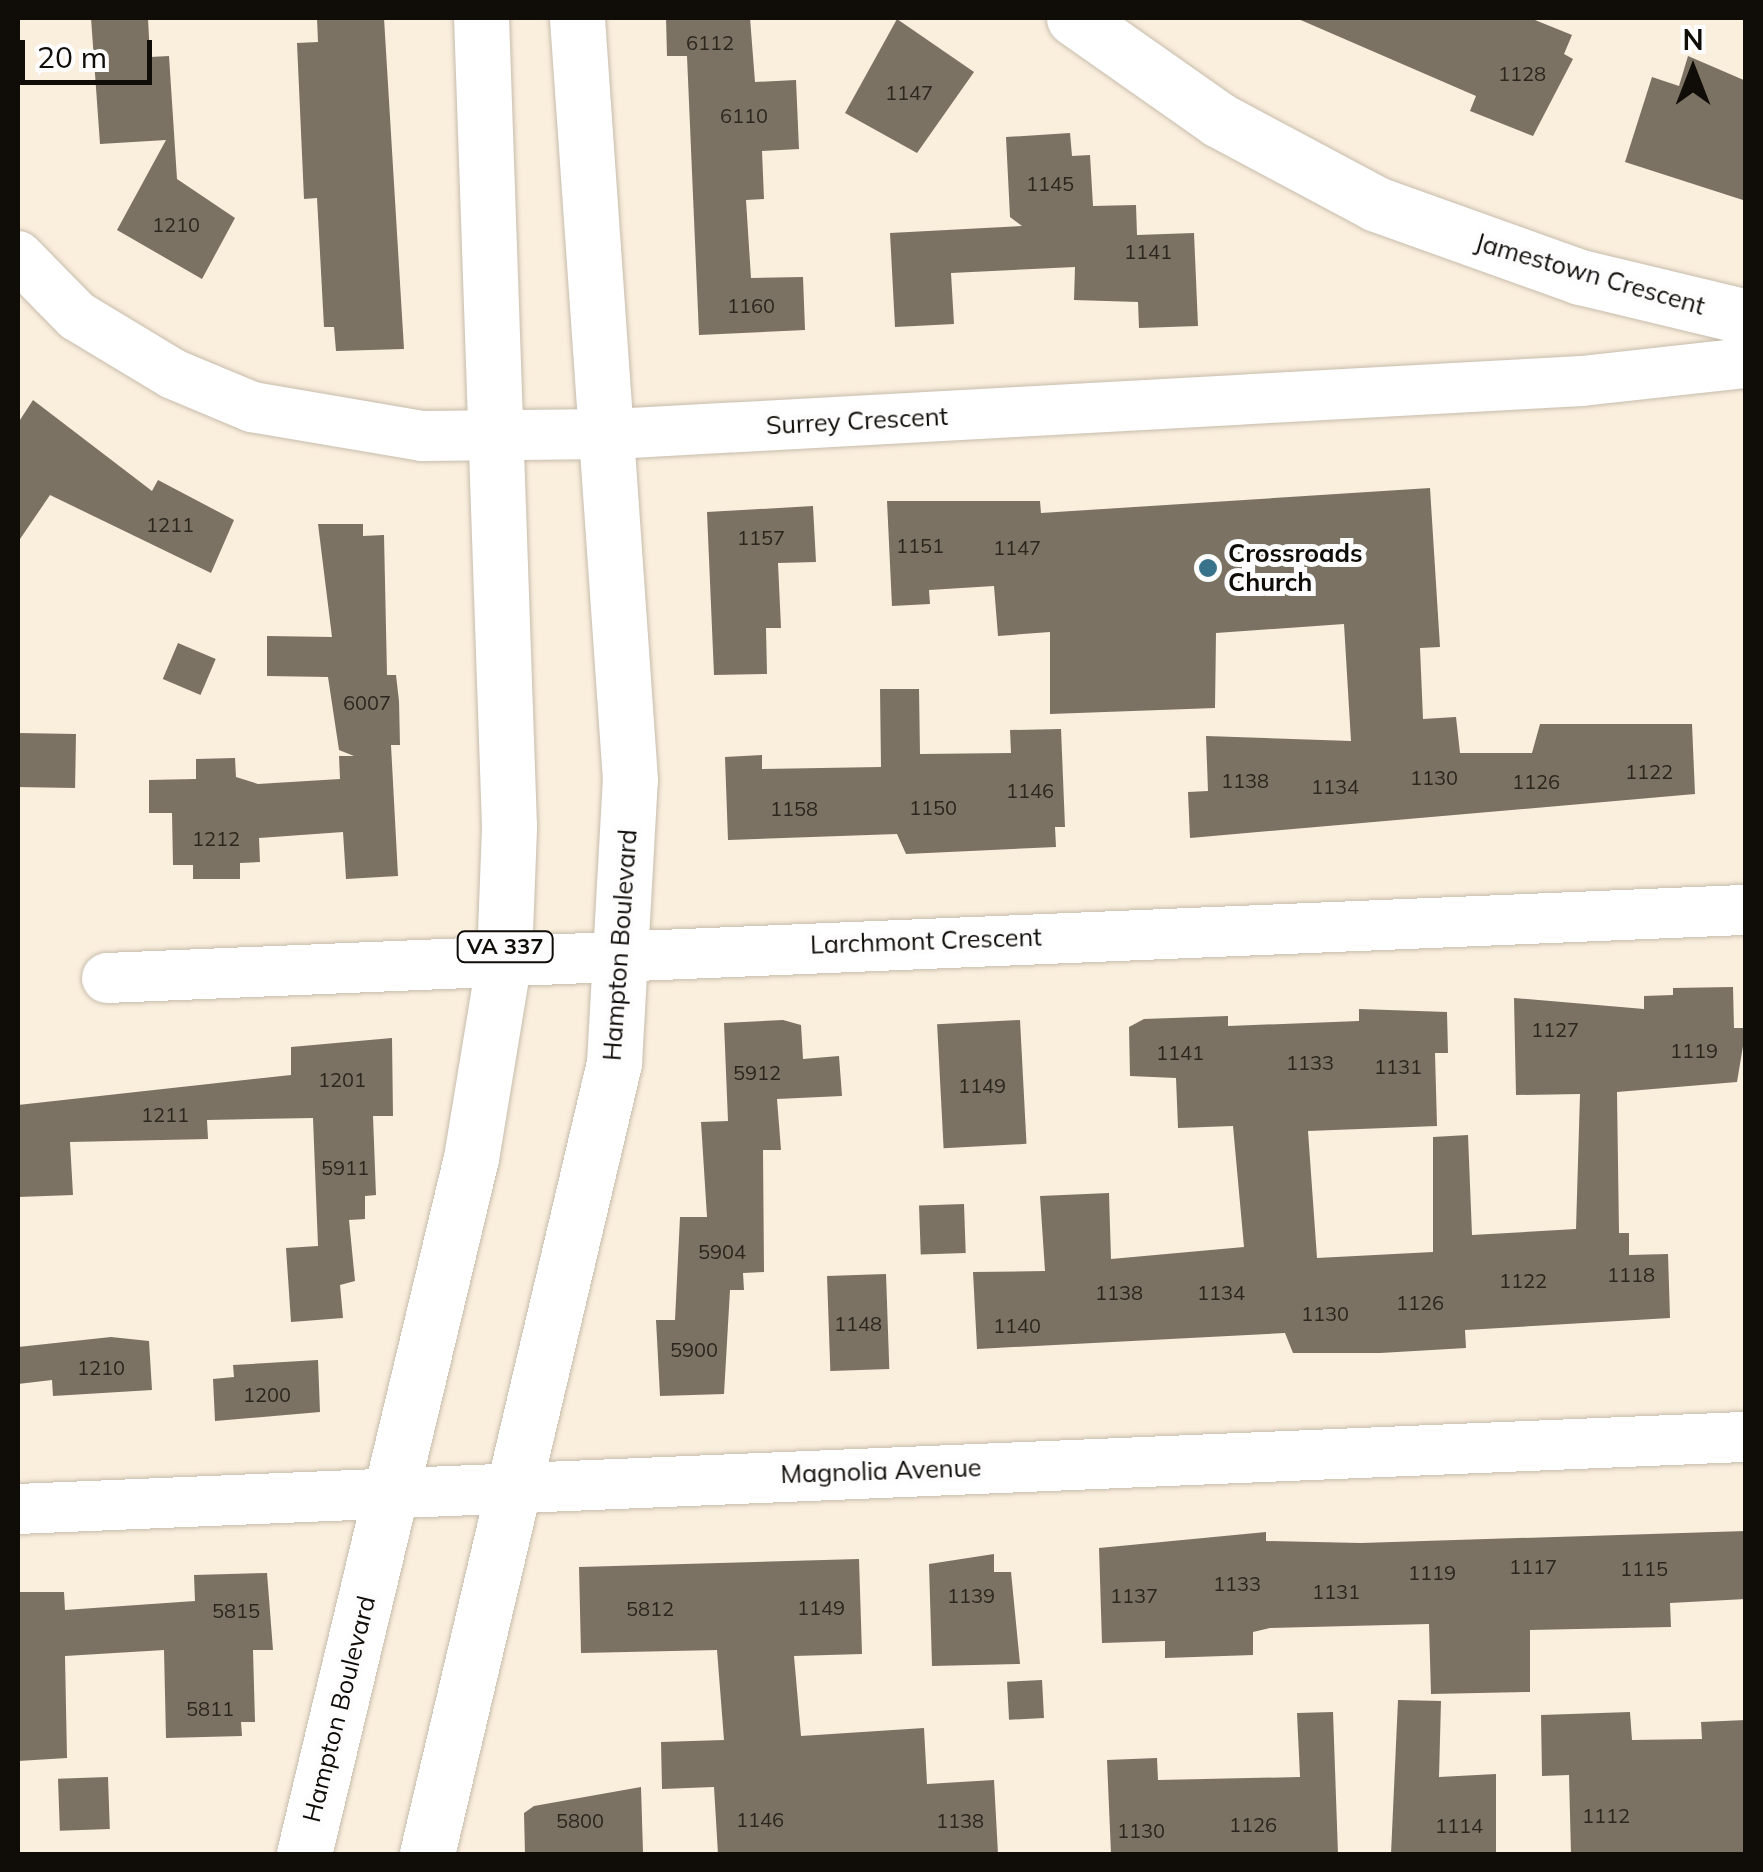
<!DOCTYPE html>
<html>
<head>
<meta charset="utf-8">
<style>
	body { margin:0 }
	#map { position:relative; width:1763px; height:1872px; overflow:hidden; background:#faeedd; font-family:Mulish,sans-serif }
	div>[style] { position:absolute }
	.building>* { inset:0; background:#7c7263; transform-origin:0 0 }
	.roads { filter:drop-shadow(0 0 2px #c7bcac) drop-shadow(0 0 2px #c7bcac) }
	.minor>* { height:50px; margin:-25px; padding:0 25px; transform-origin:25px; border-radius:25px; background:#fff }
	.secondary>* { height:55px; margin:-27.5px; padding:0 27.5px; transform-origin:27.5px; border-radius:27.5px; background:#fff }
	.primary>* { height:55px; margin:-27.5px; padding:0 27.5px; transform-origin:27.5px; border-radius:27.5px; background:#fff }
	.dots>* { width:28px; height:28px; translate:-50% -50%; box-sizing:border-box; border:5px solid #fdfdfd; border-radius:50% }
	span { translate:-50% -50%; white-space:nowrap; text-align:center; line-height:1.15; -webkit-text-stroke:10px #fdfdfd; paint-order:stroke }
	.number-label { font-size:20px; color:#2b261e }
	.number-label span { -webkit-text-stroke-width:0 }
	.shield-label span { padding:2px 8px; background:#fdfdfd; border:2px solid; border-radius:8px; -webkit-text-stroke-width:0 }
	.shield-label { font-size:22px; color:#100c07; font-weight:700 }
	.street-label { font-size:25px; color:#100c07 }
	.poi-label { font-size:25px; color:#100c07; font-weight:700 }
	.left { translate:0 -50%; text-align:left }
	.frame { position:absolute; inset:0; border:20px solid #100c07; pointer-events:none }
	.north { position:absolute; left:1643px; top:20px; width:100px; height:100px; -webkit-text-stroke:8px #fdfdfd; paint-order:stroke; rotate:0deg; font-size:28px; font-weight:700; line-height:40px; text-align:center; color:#100c07 }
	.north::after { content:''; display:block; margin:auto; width:35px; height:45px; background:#100c07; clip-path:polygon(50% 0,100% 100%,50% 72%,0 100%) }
	.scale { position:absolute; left:20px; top:40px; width:132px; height:45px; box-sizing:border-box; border:5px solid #100c07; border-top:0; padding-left:12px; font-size:30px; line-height:35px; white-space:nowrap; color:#100c07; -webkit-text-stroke:8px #fdfdfd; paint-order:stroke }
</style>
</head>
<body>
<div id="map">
	<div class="building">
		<div style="clip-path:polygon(91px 18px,148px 18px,150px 57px,169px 56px,177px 179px,235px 218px,202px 279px,117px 230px,166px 140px,100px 144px)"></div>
		<div style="clip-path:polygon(317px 18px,384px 18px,404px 349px,336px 351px,334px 327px,324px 327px,317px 198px,304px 199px,297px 43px,318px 42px)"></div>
		<div style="clip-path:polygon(666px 18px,750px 18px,755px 82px,796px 80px,799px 149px,762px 151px,764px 199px,746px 200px,751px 278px,803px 277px,805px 330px,699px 335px,687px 56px,667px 56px)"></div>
		<div style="clip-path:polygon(1296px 18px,1530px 18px,1572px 35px,1564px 54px,1573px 59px,1533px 136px,1470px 111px,1476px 96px)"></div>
		<div style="clip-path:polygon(897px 19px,974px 72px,917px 153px,845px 113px)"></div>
		<div style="clip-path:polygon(1688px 56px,1746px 81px,1746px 201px,1625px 162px,1652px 77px,1679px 86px)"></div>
		<div style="clip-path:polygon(1070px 133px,1072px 156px,1090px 155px,1093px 206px,1136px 205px,1137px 235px,1194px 233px,1198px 326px,1139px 328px,1138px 302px,1074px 300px,1075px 267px,951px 273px,954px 324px,895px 327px,890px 233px,1022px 226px,1010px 217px,1006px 137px)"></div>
		<div style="clip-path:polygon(33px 400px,152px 491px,158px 480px,234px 520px,211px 573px,50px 495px,18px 542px,18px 423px)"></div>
		<div style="clip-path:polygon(1430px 488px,1440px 647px,1420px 648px,1423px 719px,1456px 717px,1460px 753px,1532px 753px,1540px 724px,1692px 724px,1695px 794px,1190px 838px,1188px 792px,1208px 791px,1206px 736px,1351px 741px,1344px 624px,1216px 633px,1215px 708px,1050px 714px,1050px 632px,998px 636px,994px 586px,929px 590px,930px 604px,892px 606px,887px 501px,1040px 501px,1041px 513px)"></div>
		<div style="clip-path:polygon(813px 506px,816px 562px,778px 563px,781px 628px,766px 628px,767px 674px,714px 675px,707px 512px)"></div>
		<div style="clip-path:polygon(318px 524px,363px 524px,363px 536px,384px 535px,387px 675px,396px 675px,399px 701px,400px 745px,391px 745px,398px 876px,346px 879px,343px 832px,259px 838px,260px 862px,240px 863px,240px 879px,193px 879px,193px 865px,173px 865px,172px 813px,149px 813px,149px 780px,196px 779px,196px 759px,235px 758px,236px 777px,258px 784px,340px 779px,339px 756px,354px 756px,339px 750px,328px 677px,267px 676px,267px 636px,332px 637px)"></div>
		<div style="left:178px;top:643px;width:41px;height:39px;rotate:23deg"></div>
		<div style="clip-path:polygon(880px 689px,919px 689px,920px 754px,1011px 753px,1010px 730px,1061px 729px,1065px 827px,1055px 827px,1056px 847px,906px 854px,897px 834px,728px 840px,725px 757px,762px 755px,762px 769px,881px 767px)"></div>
		<div style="left:18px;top:733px;width:58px;height:54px;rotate:1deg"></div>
		<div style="clip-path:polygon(1733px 987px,1734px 1028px,1746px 1028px,1737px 1082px,1617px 1092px,1619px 1233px,1629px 1233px,1629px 1255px,1668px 1254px,1670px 1318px,1465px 1330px,1466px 1348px,1380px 1353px,1293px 1353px,1285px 1333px,977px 1349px,973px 1272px,1045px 1271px,1040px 1196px,1109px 1193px,1111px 1259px,1244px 1247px,1233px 1126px,1178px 1128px,1176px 1078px,1130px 1076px,1129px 1027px,1144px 1019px,1228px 1016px,1228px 1026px,1359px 1021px,1359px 1009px,1447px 1012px,1448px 1053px,1435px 1053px,1437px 1126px,1308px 1131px,1317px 1258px,1433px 1252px,1433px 1137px,1468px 1135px,1472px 1235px,1576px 1229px,1580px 1094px,1516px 1095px,1514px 998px,1644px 1009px,1644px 996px,1673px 995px,1673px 988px)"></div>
		<div style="clip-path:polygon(783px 1020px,801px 1025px,803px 1059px,839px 1056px,842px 1096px,777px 1099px,781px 1150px,763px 1150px,764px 1272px,743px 1273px,744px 1290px,730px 1290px,724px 1394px,660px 1396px,656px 1320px,675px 1320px,680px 1217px,707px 1217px,701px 1122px,728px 1121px,724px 1023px)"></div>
		<div style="left:1020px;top:1020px;width:124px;height:83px;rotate:87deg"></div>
		<div style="clip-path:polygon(392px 1038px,393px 1116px,373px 1116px,376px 1195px,365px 1196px,365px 1219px,349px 1220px,355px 1281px,340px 1285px,343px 1318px,291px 1322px,286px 1248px,318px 1246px,313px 1118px,207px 1120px,208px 1139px,70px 1142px,73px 1195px,18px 1197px,18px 1105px,291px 1075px,291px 1047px)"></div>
		<div style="left:964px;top:1204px;width:49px;height:45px;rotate:88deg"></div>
		<div style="left:886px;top:1274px;width:95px;height:59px;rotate:88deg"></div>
		<div style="clip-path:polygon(111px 1337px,149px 1341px,152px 1390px,53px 1396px,52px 1380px,18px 1384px,18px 1347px)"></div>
		<div style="clip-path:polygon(318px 1360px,320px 1412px,215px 1421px,213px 1379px,234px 1377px,233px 1365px)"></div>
		<div style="clip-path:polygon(1746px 1531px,1746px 1599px,1670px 1603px,1671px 1627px,1530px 1630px,1530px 1692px,1431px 1694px,1429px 1624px,1270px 1628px,1253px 1632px,1253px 1655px,1165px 1658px,1165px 1641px,1102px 1643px,1099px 1548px,1266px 1532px,1266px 1541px,1361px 1543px)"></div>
		<div style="clip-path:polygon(994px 1554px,994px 1572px,1011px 1572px,1020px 1664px,932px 1666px,929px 1564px)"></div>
		<div style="clip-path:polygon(859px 1559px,862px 1654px,794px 1656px,801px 1736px,924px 1728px,927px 1784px,994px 1780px,998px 1854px,718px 1854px,714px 1787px,662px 1789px,661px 1742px,724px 1740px,717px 1650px,581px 1653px,579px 1567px)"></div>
		<div style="clip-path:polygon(267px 1573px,273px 1650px,253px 1650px,255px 1722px,241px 1722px,242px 1736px,166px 1738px,164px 1650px,65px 1656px,67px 1758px,18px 1761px,18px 1592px,64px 1592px,65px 1610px,195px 1601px,194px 1575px)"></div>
		<div style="left:1042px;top:1680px;width:38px;height:35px;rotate:87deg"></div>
		<div style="clip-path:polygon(1398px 1700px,1441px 1701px,1439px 1777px,1496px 1774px,1496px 1854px,1391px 1854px)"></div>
		<div style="clip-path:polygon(1333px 1712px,1338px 1854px,1111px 1854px,1107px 1760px,1157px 1758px,1158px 1780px,1300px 1777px,1297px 1713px)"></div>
		<div style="clip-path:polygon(1630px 1712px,1632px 1740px,1702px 1739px,1701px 1722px,1746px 1720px,1746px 1854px,1571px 1854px,1569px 1775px,1542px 1776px,1541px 1715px)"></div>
		<div style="left:108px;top:1777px;width:52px;height:50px;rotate:88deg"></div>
		<div style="clip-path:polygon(641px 1787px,643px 1853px,525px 1854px,524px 1813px,534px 1806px)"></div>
	</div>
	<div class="roads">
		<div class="minor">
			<div style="left:18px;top:256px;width:84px;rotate:45.5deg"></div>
			<div style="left:77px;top:316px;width:112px;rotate:31.1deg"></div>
			<div style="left:173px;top:374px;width:86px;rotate:22.7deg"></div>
			<div style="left:252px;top:407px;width:172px;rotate:9.7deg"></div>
			<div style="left:422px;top:436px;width:191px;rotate:-0.6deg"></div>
			<div style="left:613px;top:434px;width:970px;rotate:-3.13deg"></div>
			<div style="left:1582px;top:381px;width:165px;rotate:-6.3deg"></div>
			<div style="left:107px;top:978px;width:1640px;rotate:-2.38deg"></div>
			<div style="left:18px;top:1509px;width:1729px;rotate:-2.39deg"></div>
		</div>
		<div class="secondary">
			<div style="left:1074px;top:18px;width:177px;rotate:35.1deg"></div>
			<div style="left:1219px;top:120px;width:178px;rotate:28.1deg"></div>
			<div style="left:1376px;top:204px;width:217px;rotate:19.7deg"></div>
			<div style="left:1580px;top:277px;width:171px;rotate:13.5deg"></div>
		</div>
		<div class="primary">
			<div style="left:304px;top:1854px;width:716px;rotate:-76.51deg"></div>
			<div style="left:471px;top:1158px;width:203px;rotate:-80.6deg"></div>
			<div style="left:504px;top:958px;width:132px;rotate:-87.8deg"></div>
			<div style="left:509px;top:826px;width:808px;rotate:-91.98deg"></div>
			<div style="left:427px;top:1854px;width:813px;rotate:-76.7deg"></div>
			<div style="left:614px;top:1063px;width:283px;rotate:-86.8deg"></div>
			<div style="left:630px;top:780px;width:764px;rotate:-93.98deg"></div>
		</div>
	</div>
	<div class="dots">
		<div style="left:1208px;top:568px;background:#38728b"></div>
	</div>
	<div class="number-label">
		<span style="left:710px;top:42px">6112</span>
		<span style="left:1522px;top:73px">1128</span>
		<span style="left:909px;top:92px">1147</span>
		<span style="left:744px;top:115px">6110</span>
		<span style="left:1050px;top:183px">1145</span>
		<span style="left:176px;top:224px">1210</span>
		<span style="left:1148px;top:251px">1141</span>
		<span style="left:751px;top:305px">1160</span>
		<span style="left:170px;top:524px">1211</span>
		<span style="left:761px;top:537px">1157</span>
		<span style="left:920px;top:545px">1151</span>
		<span style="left:1017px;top:547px">1147</span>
		<span style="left:367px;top:702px">6007</span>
		<span style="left:1649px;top:771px">1122</span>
		<span style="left:1434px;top:777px">1130</span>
		<span style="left:1245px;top:780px">1138</span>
		<span style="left:1536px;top:781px">1126</span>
		<span style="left:1335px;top:786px">1134</span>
		<span style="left:1030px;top:790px">1146</span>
		<span style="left:933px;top:807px">1150</span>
		<span style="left:794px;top:808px">1158</span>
		<span style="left:216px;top:838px">1212</span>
		<span style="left:1555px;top:1029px">1127</span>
		<span style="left:1694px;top:1050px">1119</span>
		<span style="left:1180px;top:1052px">1141</span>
		<span style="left:1310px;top:1062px">1133</span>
		<span style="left:1398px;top:1066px">1131</span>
		<span style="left:757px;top:1072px">5912</span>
		<span style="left:342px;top:1079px">1201</span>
		<span style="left:982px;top:1085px">1149</span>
		<span style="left:165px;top:1114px">1211</span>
		<span style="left:345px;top:1167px">5911</span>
		<span style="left:722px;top:1251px">5904</span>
		<span style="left:1631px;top:1274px">1118</span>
		<span style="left:1523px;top:1280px">1122</span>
		<span style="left:1119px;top:1292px">1138</span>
		<span style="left:1221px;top:1292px">1134</span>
		<span style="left:1420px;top:1302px">1126</span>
		<span style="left:1325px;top:1313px">1130</span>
		<span style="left:858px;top:1323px">1148</span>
		<span style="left:1017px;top:1325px">1140</span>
		<span style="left:694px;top:1349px">5900</span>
		<span style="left:101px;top:1367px">1210</span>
		<span style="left:267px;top:1394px">1200</span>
		<span style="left:1533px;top:1566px">1117</span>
		<span style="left:1644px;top:1568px">1115</span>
		<span style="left:1432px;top:1572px">1119</span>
		<span style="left:1237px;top:1583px">1133</span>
		<span style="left:1336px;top:1591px">1131</span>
		<span style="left:971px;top:1595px">1139</span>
		<span style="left:1134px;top:1595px">1137</span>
		<span style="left:821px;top:1607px">1149</span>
		<span style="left:650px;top:1608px">5812</span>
		<span style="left:236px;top:1610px">5815</span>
		<span style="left:210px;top:1708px">5811</span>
		<span style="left:1606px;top:1815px">1112</span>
		<span style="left:760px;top:1819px">1146</span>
		<span style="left:580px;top:1820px">5800</span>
		<span style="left:960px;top:1820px">1138</span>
		<span style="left:1253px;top:1824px">1126</span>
		<span style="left:1459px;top:1825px">1114</span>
		<span style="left:1141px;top:1830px">1130</span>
	</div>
	<div class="shield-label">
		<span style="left:505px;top:947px">VA 337</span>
	</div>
	<div class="street-label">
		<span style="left:1590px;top:274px;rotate:16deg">Jamestown Crescent</span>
		<span style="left:857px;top:421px;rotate:-3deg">Surrey Crescent</span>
		<span style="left:926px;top:941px;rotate:-2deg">Larchmont Crescent</span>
		<span style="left:620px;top:945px;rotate:-86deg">Hampton Boulevard</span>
		<span style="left:881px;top:1471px;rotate:-2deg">Magnolia Avenue</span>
		<span style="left:339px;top:1709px;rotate:-76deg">Hampton Boulevard</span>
	</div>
	<div class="poi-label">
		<span class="left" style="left:1228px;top:568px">Crossroads<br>Church</span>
	</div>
	<div class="frame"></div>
	<div class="north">N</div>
	<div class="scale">20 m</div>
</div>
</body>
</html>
